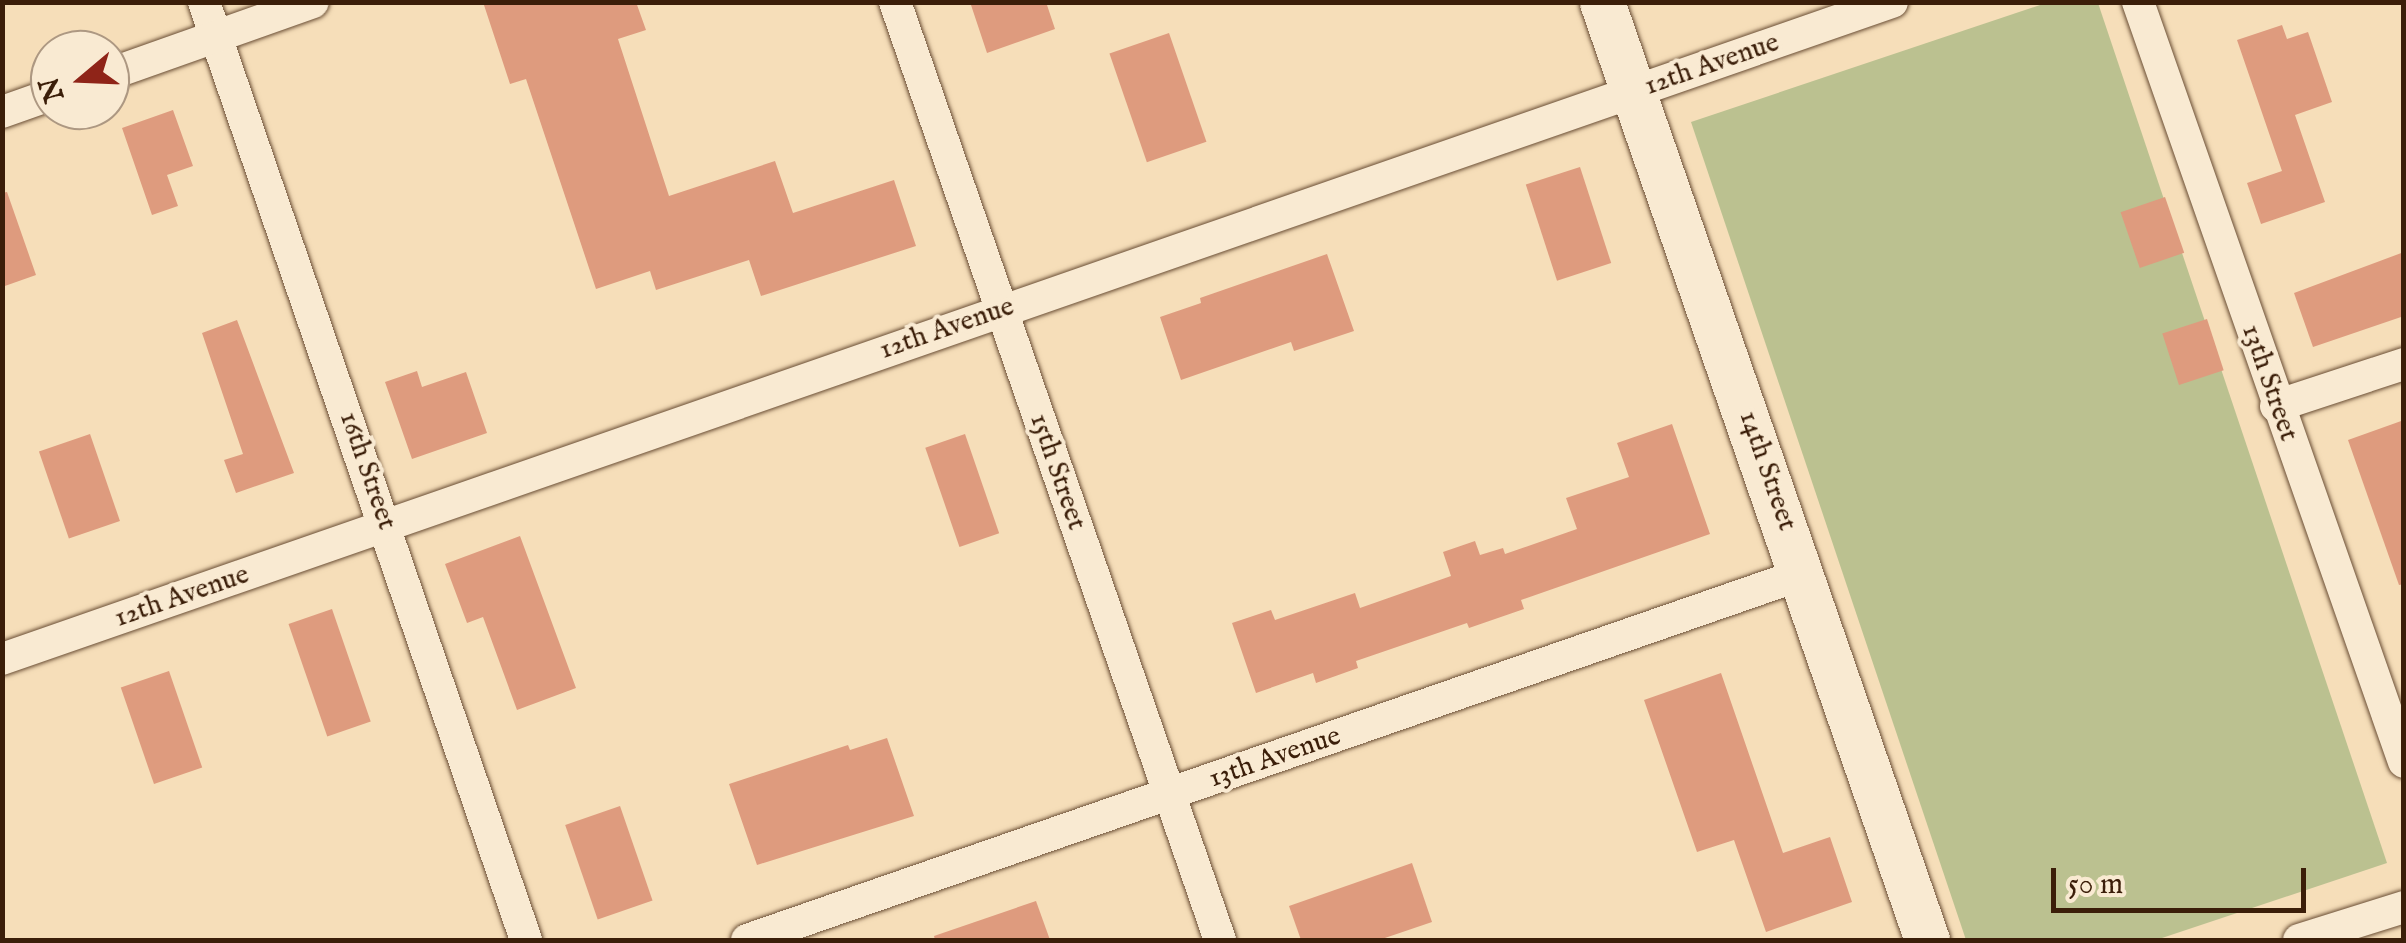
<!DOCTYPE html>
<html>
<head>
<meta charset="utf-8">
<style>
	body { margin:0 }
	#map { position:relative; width:2406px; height:943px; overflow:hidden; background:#f6deb9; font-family:"IM FELL English",serif }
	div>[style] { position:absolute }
	.green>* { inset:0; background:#bbc190 }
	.building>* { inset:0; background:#de9b7e; transform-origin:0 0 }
	.roads { filter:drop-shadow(0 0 2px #6a4e35) drop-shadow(0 0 2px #6a4e35) }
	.minor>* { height:32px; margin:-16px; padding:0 16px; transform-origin:16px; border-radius:16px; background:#f9ead2 }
	.secondary>* { height:45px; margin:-22.5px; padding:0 22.5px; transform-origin:22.5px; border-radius:22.5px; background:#f9ead2 }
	span { translate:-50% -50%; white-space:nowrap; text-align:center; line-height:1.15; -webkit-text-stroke:8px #f9ead2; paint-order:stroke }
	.street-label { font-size:28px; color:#3b1e09 }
	.frame { position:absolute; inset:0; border:5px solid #3b1e09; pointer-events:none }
	.north { position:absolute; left:30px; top:30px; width:100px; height:100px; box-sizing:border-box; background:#f9ead2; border:2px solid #ad9882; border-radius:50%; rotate:251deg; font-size:28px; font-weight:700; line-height:40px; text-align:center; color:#3b1e09 }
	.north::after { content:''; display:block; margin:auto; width:35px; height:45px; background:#8f2418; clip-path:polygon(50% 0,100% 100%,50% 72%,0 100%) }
	.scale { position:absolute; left:2051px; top:868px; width:255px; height:45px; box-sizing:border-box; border:5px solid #3b1e09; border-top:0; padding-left:12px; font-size:30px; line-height:35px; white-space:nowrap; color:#3b1e09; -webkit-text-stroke:8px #f9ead2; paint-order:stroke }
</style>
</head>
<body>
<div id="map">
	<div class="green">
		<div style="clip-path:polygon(2046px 3px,2098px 3px,2387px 863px,2156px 940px,1966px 940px,1691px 122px)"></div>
	</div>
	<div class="building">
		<div style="clip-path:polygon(483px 2px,636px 2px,646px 30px,618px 39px,669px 196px,775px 161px,793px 213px,894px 180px,916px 246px,761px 296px,749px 260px,656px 290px,650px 271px,596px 289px,526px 79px,510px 84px)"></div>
		<div style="clip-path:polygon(970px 2px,1046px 2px,1055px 29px,987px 53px)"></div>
		<div style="clip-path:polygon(2282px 25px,2287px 39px,2308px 32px,2332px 102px,2295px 115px,2325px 202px,2261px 224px,2247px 183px,2282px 171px,2237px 40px)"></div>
		<div style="left:1169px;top:33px;width:115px;height:63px;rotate:71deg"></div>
		<div style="clip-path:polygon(173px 110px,193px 166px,167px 175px,178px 206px,152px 215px,122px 128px)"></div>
		<div style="left:1580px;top:167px;width:101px;height:57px;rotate:72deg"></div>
		<div style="clip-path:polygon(7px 192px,36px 275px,2px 287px,2px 193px)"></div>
		<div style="left:2165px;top:197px;width:59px;height:47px;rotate:71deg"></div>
		<div style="clip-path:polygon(2404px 252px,2404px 316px,2313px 347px,2294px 293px)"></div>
		<div style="clip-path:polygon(1327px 254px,1354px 331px,1294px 351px,1291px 342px,1181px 380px,1160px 317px,1201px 303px,1200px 298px)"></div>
		<div style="left:2207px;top:319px;width:54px;height:47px;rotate:72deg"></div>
		<div style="clip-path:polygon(237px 320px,294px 473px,236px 493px,224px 460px,243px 454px,202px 333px)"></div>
		<div style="clip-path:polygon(417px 371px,422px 387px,466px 372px,487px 433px,412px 459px,385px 382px)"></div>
		<div style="clip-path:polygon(2404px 420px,2404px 584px,2399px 585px,2348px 440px)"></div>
		<div style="clip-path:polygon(1672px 424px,1710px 534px,1521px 600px,1524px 609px,1469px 628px,1467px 623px,1356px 661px,1358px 668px,1316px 683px,1313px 673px,1256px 693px,1232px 623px,1271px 610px,1275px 620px,1355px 593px,1360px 608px,1451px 576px,1443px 552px,1475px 541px,1480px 555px,1503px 548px,1505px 554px,1577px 529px,1566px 498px,1629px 477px,1617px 443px)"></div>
		<div style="left:90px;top:434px;width:92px;height:54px;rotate:71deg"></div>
		<div style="left:965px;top:434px;width:105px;height:42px;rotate:71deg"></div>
		<div style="clip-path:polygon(520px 536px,576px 688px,517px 710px,483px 617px,467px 623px,445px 564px)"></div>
		<div style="left:332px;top:609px;width:119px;height:46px;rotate:71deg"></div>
		<div style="left:169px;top:671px;width:102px;height:51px;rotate:71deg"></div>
		<div style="clip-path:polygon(1721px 673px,1783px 853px,1830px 837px,1852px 902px,1766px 932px,1734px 840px,1697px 852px,1644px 700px)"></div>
		<div style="clip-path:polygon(887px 738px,914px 816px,757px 865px,729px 784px,848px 745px,850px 750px)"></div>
		<div style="left:620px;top:806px;width:100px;height:58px;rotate:71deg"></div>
		<div style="clip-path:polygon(1412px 863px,1432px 922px,1379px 940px,1301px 940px,1289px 906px)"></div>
		<div style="clip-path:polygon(1036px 901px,1050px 940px,935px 940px,934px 936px)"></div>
	</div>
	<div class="roads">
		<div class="minor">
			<div style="left:204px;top:2px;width:992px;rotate:71.05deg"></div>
			<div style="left:895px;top:2px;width:993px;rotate:70.89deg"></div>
			<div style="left:2138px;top:2px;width:805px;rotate:70.71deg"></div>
			<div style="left:110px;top:74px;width:215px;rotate:-19.5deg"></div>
			<div style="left:2px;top:112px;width:51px;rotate:-19.5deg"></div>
			<div style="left:2276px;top:406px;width:135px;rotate:-18.2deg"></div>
			<div style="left:2px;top:659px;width:2001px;rotate:-19.17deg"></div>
			<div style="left:747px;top:940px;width:1118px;rotate:-19.12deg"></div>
			<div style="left:2299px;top:940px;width:110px;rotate:-17.4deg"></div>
		</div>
		<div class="secondary">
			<div style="left:1602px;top:2px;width:993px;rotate:70.89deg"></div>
		</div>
	</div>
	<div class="street-label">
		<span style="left:1712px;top:65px;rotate:-19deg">12th Avenue</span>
		<span style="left:947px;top:329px;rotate:-19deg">12th Avenue</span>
		<span style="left:2269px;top:383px;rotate:71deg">13th Street</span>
		<span style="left:367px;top:471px;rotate:71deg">16th Street</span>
		<span style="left:1767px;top:471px;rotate:71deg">14th Street</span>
		<span style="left:1057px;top:472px;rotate:71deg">15th Street</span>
		<span style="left:182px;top:597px;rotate:-19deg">12th Avenue</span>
		<span style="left:1275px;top:758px;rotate:-19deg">13th Avenue</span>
	</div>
	<div class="frame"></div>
	<div class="north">N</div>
	<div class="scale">50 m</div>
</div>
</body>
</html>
